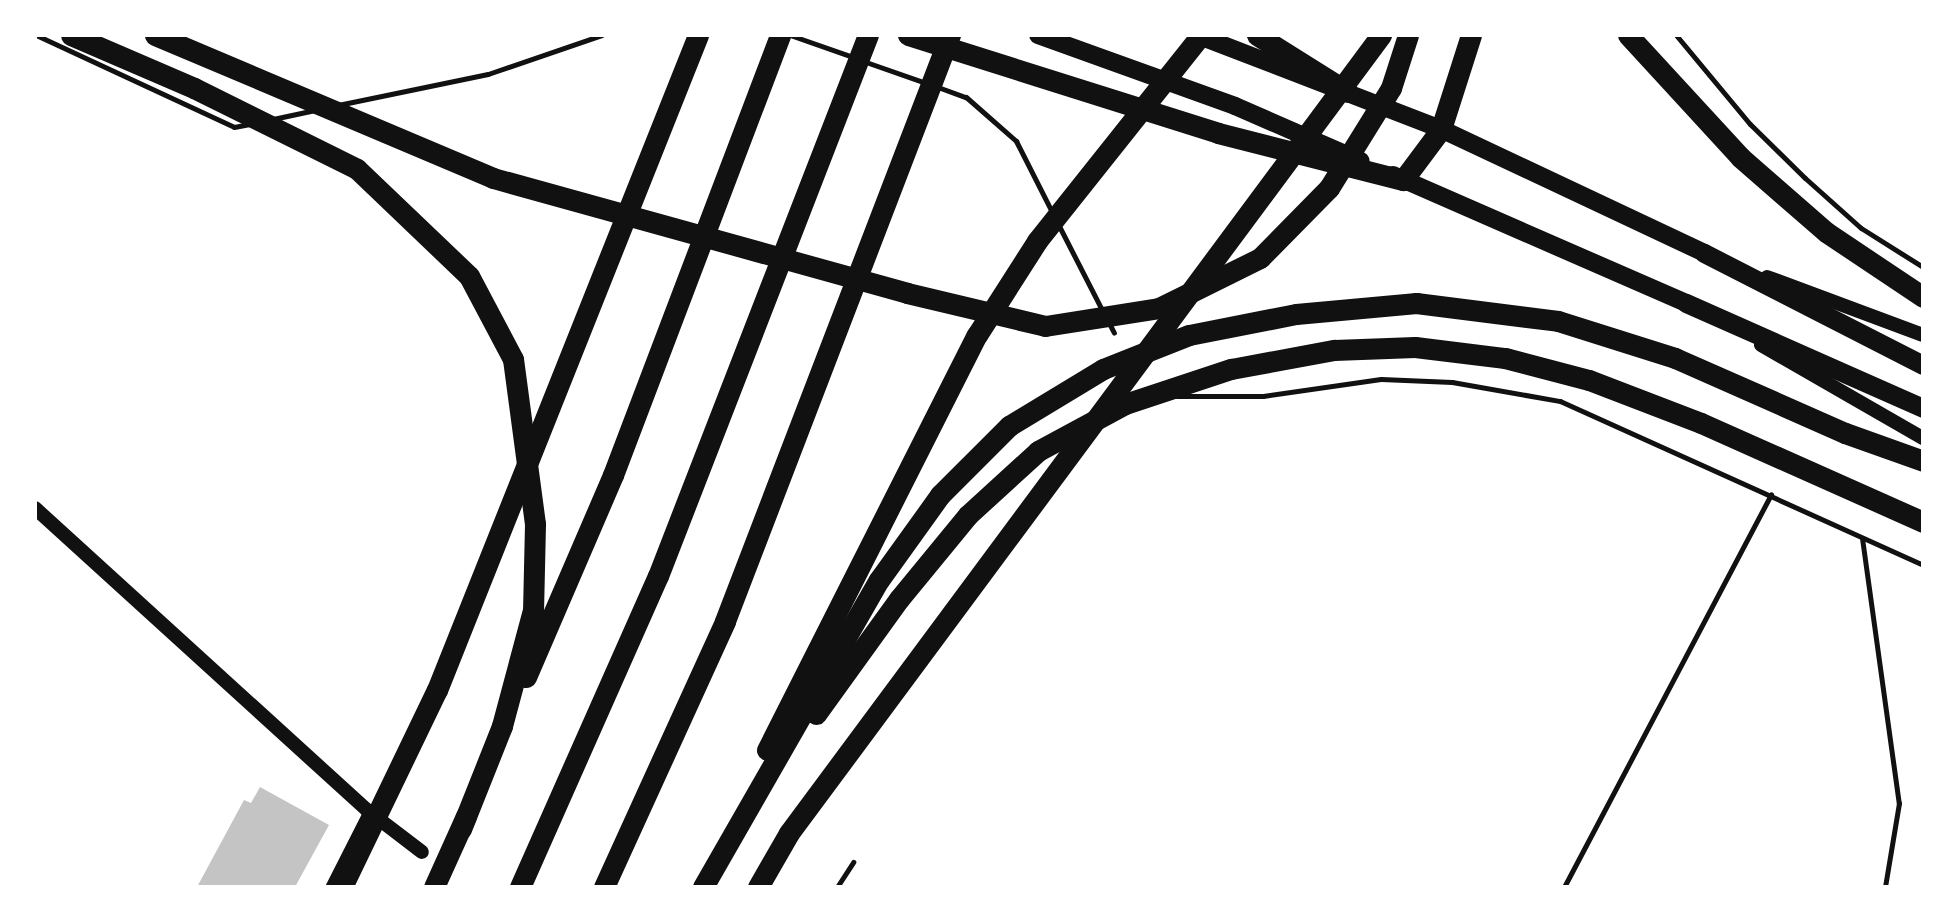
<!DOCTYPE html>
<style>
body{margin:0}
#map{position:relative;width:1958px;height:922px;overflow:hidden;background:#fff;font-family:Commissioner,sans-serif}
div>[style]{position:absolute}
.building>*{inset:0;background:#c4c4c4}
.service>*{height:5px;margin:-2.5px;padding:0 2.5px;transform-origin:2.5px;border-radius:2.5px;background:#111}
.minor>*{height:7px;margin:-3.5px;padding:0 3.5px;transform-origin:3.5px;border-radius:3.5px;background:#111}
.secondary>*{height:14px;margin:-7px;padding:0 7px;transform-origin:7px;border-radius:7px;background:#111}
.primary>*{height:18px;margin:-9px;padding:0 9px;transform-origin:9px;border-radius:9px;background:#111}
.trunk>*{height:19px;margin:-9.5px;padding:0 9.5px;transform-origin:9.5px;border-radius:9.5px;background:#111}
.motorway>*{height:21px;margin:-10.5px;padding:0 10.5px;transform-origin:10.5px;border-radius:10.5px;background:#111}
span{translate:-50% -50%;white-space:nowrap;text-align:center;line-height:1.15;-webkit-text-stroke:5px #fff;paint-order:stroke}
.frame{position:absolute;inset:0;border:37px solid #fff;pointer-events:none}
</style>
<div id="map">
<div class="building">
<div style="clip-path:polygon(260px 787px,329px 825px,295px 887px,197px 887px,244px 800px,251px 803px)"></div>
</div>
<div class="service">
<div style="left:36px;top:35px;width:218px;rotate:24.9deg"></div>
<div style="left:234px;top:127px;width:16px;rotate:-11deg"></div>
<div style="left:790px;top:35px;width:67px;rotate:19.2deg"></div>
<div style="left:1676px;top:35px;width:116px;rotate:50.3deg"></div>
<div style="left:1750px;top:124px;width:77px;rotate:44.5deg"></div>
<div style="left:1805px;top:178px;width:75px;rotate:41.8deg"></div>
<div style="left:1861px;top:228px;width:73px;rotate:32.2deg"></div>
<div style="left:863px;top:61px;width:67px;rotate:19.2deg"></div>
<div style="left:935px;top:86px;width:33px;rotate:20deg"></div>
<div style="left:966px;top:97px;width:67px;rotate:41.3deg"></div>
<div style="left:1016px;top:141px;width:80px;rotate:63.1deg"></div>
<div style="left:338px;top:105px;width:153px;rotate:-11.7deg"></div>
<div style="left:488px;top:74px;width:120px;rotate:-18.9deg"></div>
<div style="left:273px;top:119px;width:43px;rotate:-12.1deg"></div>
<div style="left:1058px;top:224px;width:99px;rotate:62.9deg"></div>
<div style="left:1108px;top:321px;width:13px;rotate:63deg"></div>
<div style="left:1177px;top:396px;width:86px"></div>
<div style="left:1263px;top:396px;width:119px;rotate:-8.2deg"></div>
<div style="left:1381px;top:379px;width:71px;rotate:2.4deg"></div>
<div style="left:1452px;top:382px;width:110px;rotate:10deg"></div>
<div style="left:1560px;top:401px;width:398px;rotate:24.3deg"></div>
<div style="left:1862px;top:538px;width:268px;rotate:82.1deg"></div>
<div style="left:1899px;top:803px;width:85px;rotate:99.5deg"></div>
<div style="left:837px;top:887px;width:30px;rotate:-57deg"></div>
<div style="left:1564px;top:887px;width:444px;rotate:-62.2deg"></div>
</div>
<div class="minor">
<div style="left:328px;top:887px;width:86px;rotate:-63.1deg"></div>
</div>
<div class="secondary">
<div style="left:1767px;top:277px;width:166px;rotate:20.4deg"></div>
<div style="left:1761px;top:345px;width:187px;rotate:29.9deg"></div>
<div style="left:35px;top:508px;width:449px;rotate:42.3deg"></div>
<div style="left:367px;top:810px;width:69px;rotate:37.4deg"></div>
</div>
<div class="primary">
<div style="left:1038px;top:35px;width:209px;rotate:19.8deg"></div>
<div style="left:1235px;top:106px;width:137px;rotate:23.6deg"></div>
<div style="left:1197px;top:35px;width:261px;rotate:21.1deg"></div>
<div style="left:1441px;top:129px;width:291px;rotate:25.2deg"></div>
<div style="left:1393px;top:175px;width:320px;rotate:23.6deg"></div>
</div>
<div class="trunk">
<div style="left:1704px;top:253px;width:246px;rotate:27.1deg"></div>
<div style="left:1686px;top:303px;width:259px;rotate:23.9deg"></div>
</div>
<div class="motorway">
<div style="left:71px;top:35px;width:134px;rotate:23.3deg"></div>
<div style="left:194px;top:88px;width:182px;rotate:26.4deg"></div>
<div style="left:357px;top:169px;width:155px;rotate:43.7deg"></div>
<div style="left:469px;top:276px;width:94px;rotate:62.1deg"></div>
<div style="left:513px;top:359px;width:166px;rotate:82.4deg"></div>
<div style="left:535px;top:524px;width:86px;rotate:91.3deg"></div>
<div style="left:533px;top:610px;width:120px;rotate:105deg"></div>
<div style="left:502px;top:726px;width:111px;rotate:111.7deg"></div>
<div style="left:155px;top:35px;width:367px;rotate:22.9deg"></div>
<div style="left:493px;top:178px;width:430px;rotate:15.5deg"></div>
<div style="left:907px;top:293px;width:142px;rotate:13.4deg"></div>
<div style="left:1045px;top:326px;width:115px;rotate:-9deg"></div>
<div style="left:1159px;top:308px;width:113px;rotate:-26.3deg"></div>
<div style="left:1260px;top:258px;width:98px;rotate:-45.4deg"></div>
<div style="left:1329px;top:188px;width:118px;rotate:-58.2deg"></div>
<div style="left:1391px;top:88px;width:56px;rotate:-72.2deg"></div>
<div style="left:908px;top:35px;width:325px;rotate:17.5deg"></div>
<div style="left:1218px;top:133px;width:191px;rotate:14.3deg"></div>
<div style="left:1403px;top:180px;width:64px;rotate:-53.3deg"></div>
<div style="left:1441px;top:129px;width:99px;rotate:-72.3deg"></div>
<div style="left:1257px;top:35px;width:107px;rotate:32.1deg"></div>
<div style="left:1628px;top:35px;width:166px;rotate:47.4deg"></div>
<div style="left:1740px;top:157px;width:114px;rotate:41.1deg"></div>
<div style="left:1826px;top:232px;width:117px;rotate:33.8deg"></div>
<div style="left:526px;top:677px;width:220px;rotate:-66.7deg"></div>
<div style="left:613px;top:475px;width:471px;rotate:-69.2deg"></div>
<div style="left:816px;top:714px;width:142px;rotate:-54.2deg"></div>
<div style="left:899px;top:599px;width:109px;rotate:-50.6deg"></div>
<div style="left:968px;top:515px;width:95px;rotate:-42.4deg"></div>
<div style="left:1038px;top:451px;width:99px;rotate:-28.4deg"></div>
<div style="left:1125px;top:404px;width:112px;rotate:-18.3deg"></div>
<div style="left:1231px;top:369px;width:105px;rotate:-10.5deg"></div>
<div style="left:1334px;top:350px;width:81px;rotate:-2.1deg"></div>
<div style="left:1415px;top:347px;width:91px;rotate:7deg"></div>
<div style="left:1505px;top:358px;width:87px;rotate:14.7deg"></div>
<div style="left:1589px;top:380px;width:120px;rotate:21deg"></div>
<div style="left:1701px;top:423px;width:243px;rotate:24deg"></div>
<div style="left:767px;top:750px;width:465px;rotate:-63.2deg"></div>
<div style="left:977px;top:335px;width:112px;rotate:-57.4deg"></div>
<div style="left:1037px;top:241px;width:263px;rotate:-51.5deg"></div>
<div style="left:342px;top:887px;width:219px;rotate:-64.3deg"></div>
<div style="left:437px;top:690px;width:705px;rotate:-68.27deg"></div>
<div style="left:434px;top:887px;width:78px;rotate:-65.7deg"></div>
<div style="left:520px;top:887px;width:340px;rotate:-66.1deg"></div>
<div style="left:658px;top:576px;width:580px;rotate:-68.79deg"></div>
<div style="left:604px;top:887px;width:292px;rotate:-65.5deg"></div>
<div style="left:725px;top:621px;width:628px;rotate:-69deg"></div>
<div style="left:703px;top:887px;width:354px;rotate:-60.2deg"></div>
<div style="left:879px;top:580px;width:105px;rotate:-54.3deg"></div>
<div style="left:940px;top:495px;width:98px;rotate:-45deg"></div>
<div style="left:1009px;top:426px;width:110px;rotate:-31.2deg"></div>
<div style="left:1103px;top:369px;width:92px;rotate:-21.6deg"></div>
<div style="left:1189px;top:335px;width:109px;rotate:-11.1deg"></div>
<div style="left:1296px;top:314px;width:121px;rotate:-5.2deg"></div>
<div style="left:1416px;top:303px;width:143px;rotate:7.2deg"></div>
<div style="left:1558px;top:321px;width:123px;rotate:17.5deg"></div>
<div style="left:1675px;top:358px;width:186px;rotate:23.8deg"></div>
<div style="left:1845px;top:433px;width:83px;rotate:19.7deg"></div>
<div style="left:758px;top:887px;width:62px;rotate:-60.1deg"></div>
<div style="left:789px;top:833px;width:994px;rotate:-53.43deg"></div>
</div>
<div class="frame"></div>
</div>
